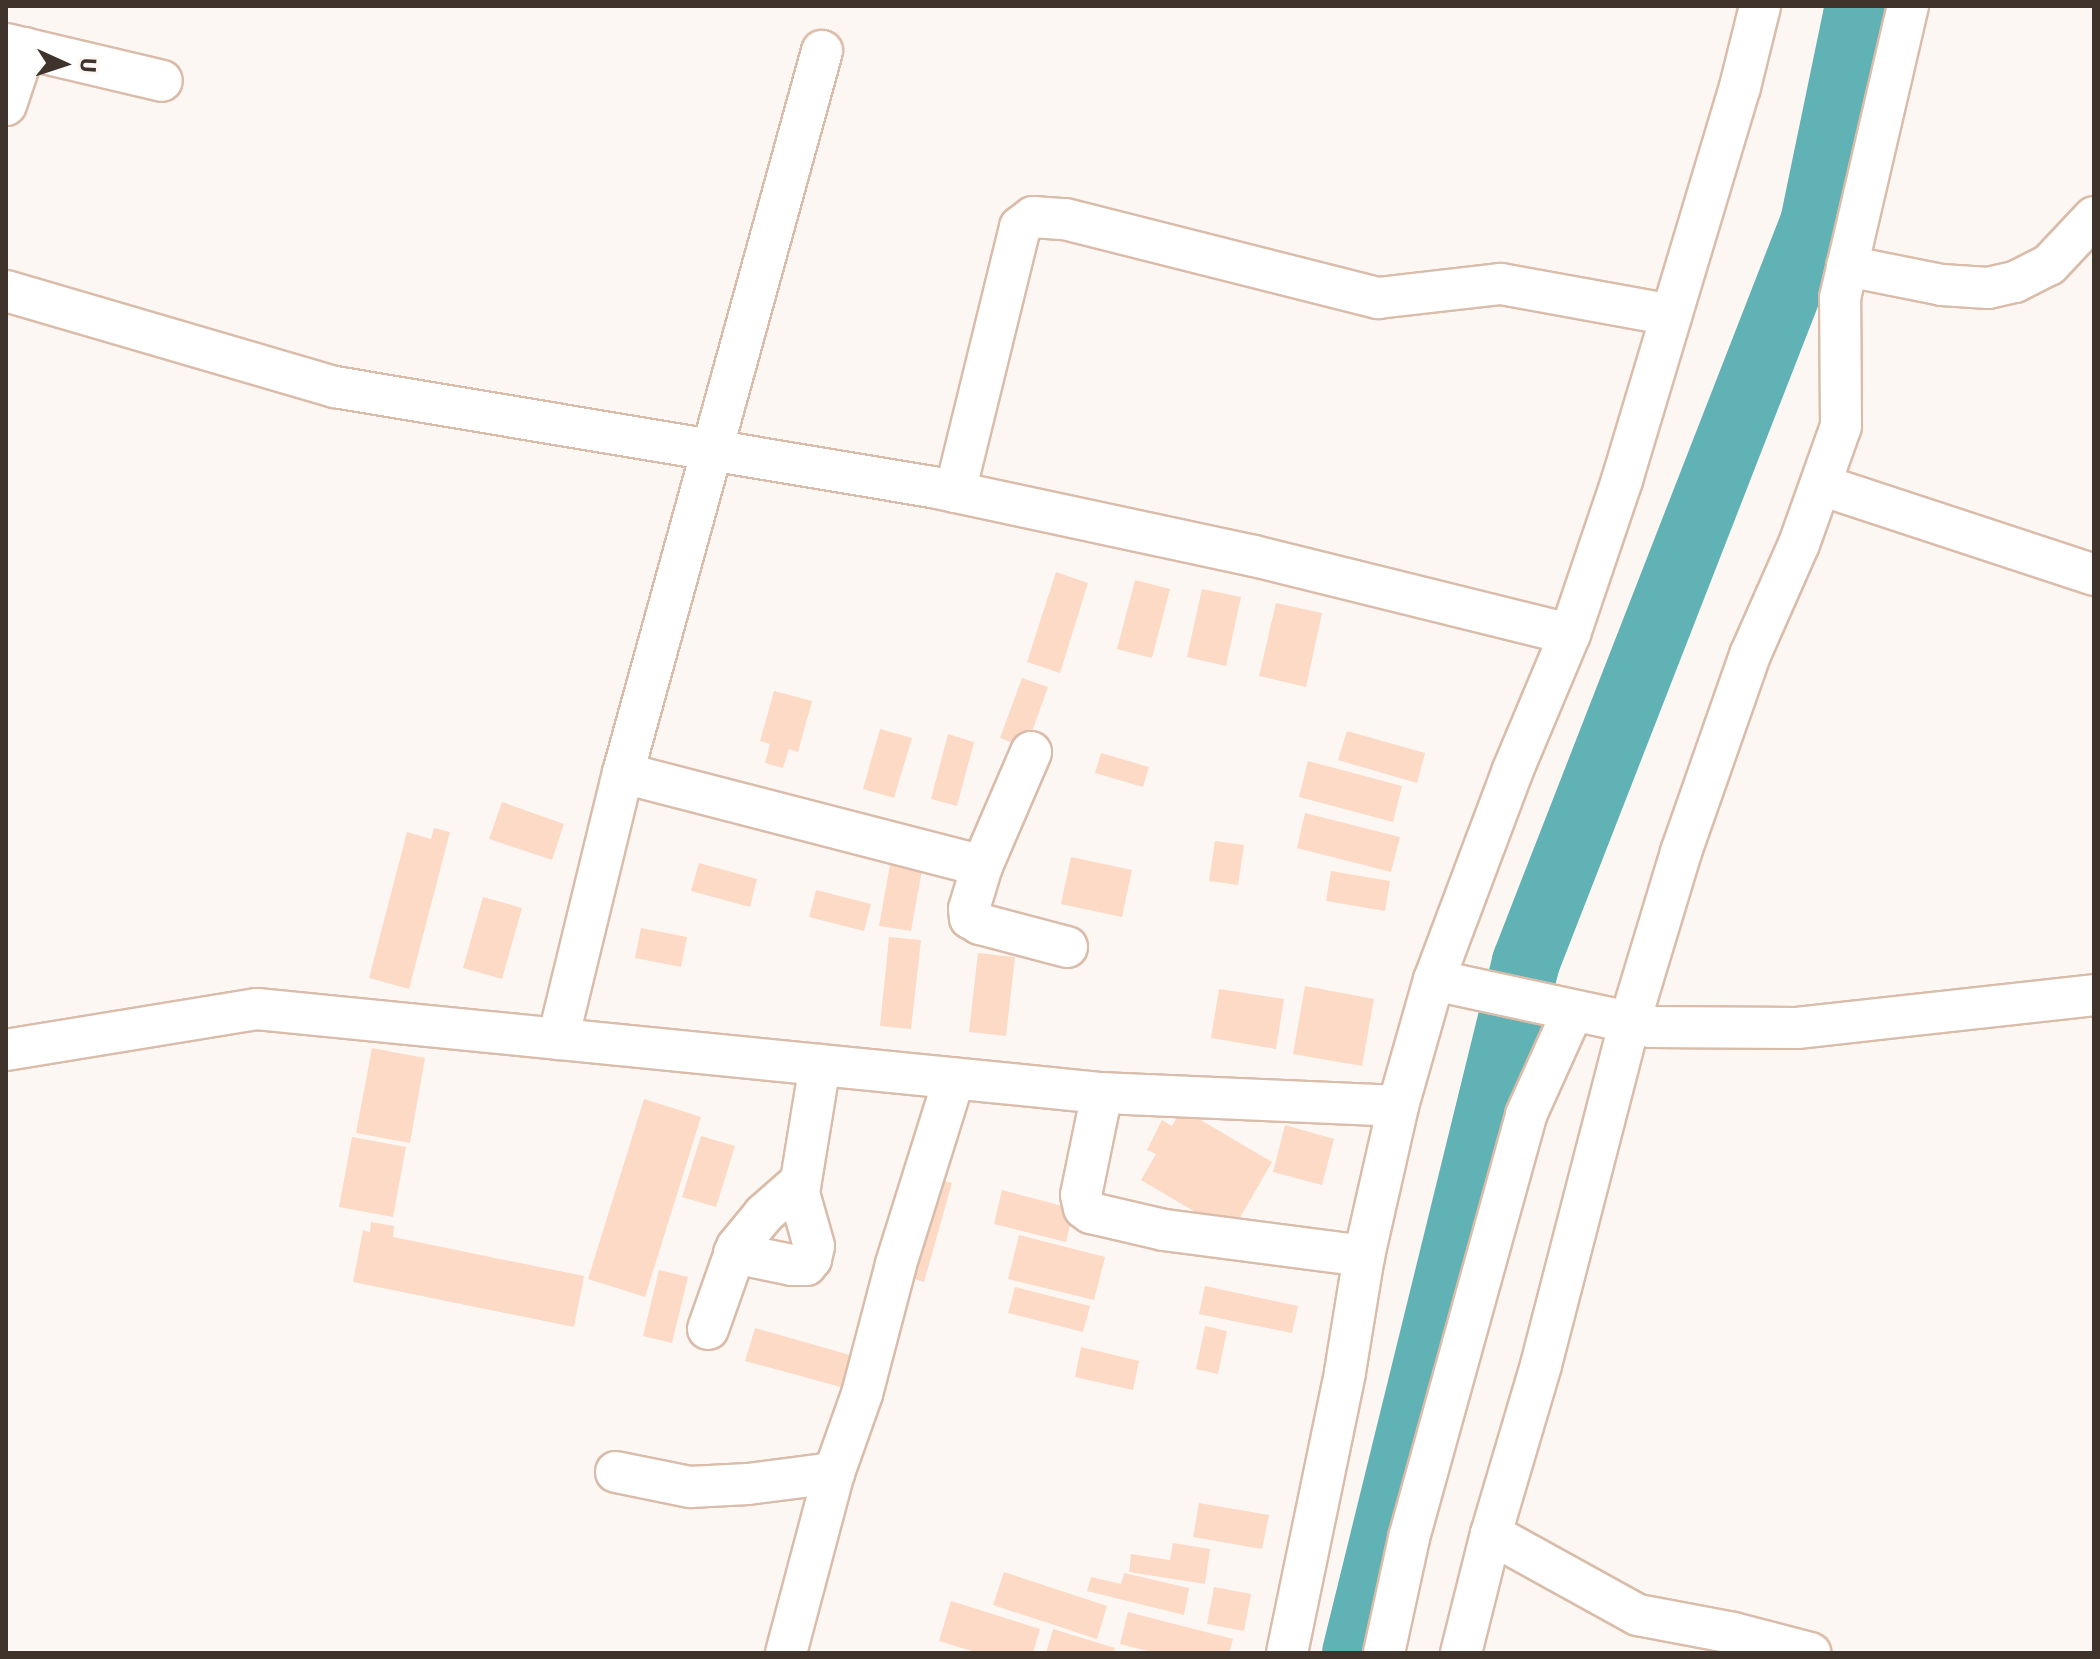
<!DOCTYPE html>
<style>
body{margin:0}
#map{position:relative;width:2100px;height:1659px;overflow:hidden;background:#fdf7f3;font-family:"Fira Sans",sans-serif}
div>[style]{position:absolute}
.river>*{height:68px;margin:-34px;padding:0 34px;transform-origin:34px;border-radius:34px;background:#61b2b4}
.building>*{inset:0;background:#fcdac5}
.roads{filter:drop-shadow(2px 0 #dabcaa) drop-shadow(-2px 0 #dabcaa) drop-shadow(0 2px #dabcaa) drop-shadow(0 -2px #dabcaa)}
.minor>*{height:40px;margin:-20px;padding:0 20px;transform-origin:20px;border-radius:20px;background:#fff}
span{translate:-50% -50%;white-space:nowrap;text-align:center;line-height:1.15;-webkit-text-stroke:8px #fdf7f3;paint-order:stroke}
.frame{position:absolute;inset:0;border:8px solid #3f332c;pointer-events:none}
.north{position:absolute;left:24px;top:24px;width:80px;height:80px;-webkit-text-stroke:6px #fdf7f3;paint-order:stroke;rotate:93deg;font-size:22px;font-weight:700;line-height:32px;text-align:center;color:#3f332c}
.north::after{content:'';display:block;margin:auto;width:28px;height:36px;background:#3f332c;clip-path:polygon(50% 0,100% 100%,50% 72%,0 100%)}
</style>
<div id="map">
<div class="river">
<div style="left:1356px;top:1653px;width:712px;rotate:-76.18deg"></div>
<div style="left:1526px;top:962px;width:793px;rotate:-68.71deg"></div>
<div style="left:1814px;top:223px;width:222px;rotate:-78.3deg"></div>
</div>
<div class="building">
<div style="clip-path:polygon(1056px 572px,1088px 583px,1060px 673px,1027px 662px)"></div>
<div style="clip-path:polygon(1135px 580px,1170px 589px,1152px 658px,1117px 649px)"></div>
<div style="clip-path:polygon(1202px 589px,1241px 597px,1226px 666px,1187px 657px)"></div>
<div style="clip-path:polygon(1276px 603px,1322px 613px,1306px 687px,1259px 676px)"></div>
<div style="clip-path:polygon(1022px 678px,1048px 687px,1026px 748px,1000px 738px)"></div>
<div style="clip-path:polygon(774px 691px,812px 701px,798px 752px,789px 749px,783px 768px,765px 763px,770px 744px,760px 741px)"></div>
<div style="clip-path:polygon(880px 729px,912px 738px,894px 798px,863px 789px)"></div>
<div style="clip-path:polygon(1347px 731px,1425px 753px,1417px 783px,1338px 760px)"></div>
<div style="clip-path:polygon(948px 734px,974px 742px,957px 806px,931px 799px)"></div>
<div style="clip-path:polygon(1101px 753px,1149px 767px,1143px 787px,1095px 773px)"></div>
<div style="clip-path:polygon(1308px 761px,1402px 786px,1393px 822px,1299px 797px)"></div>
<div style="clip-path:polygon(502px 802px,564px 824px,552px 860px,489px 839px)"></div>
<div style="clip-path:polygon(1305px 813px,1400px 837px,1391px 872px,1297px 848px)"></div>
<div style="clip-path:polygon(434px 828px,450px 832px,409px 989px,369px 978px,407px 832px,431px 839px)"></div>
<div style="clip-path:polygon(1215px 841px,1244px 845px,1238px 885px,1209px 881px)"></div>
<div style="clip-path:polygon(892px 854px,924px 859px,911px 931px,879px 926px)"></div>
<div style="clip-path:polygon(1071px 857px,1132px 870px,1122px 917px,1061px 904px)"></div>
<div style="clip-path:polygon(699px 863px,757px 879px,750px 907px,691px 891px)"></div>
<div style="clip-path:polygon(1331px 871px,1390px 881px,1385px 911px,1326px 901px)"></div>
<div style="clip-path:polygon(816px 890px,871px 904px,864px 931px,809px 917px)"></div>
<div style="clip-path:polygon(483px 897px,522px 908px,502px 979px,463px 968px)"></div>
<div style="clip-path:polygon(641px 928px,687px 937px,681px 967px,635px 958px)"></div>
<div style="clip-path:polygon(889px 937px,921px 940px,911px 1029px,880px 1026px)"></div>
<div style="clip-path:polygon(978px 953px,1015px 957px,1006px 1036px,969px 1032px)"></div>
<div style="clip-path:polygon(1305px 986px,1374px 999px,1362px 1066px,1293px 1054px)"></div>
<div style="clip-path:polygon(1219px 989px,1284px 999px,1276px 1049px,1211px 1038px)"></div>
<div style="clip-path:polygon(372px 1048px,425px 1058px,410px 1143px,356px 1133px)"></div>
<div style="clip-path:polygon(644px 1099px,701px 1117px,645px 1297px,588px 1279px)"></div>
<div style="clip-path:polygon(1182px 1109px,1272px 1162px,1231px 1233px,1141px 1180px,1156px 1154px,1147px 1150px,1162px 1120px,1172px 1126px)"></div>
<div style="clip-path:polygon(1285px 1125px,1334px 1139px,1322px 1185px,1273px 1172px)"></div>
<div style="clip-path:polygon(701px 1136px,735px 1146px,716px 1207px,682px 1197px)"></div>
<div style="clip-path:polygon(352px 1137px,406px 1147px,393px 1217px,339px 1207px)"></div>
<div style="clip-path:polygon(924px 1175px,952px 1183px,924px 1282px,896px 1273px)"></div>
<div style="clip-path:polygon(1002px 1190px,1074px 1209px,1066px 1242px,994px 1224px)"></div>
<div style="clip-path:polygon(371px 1222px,394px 1226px,393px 1237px,584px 1276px,574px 1327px,353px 1282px,363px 1230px,370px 1232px)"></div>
<div style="clip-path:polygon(1019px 1235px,1105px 1257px,1094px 1300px,1008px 1279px)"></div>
<div style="clip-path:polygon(659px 1270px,688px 1277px,672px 1343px,643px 1336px)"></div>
<div style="clip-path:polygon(1205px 1286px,1298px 1306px,1292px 1333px,1199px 1314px)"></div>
<div style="clip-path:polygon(1015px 1287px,1090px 1306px,1083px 1332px,1008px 1313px)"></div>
<div style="clip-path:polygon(1205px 1326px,1227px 1331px,1218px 1374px,1196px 1369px)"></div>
<div style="clip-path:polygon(755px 1328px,857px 1357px,848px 1389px,745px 1361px)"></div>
<div style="clip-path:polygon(1081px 1347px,1139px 1361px,1133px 1390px,1075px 1377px)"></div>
<div style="clip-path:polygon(1199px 1503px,1269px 1515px,1262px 1549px,1193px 1537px)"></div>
<div style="clip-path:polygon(1173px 1543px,1210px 1549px,1205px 1584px,1129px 1572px,1131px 1554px,1170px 1560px)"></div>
<div style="clip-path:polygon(1004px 1572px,1107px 1606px,1097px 1639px,993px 1605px)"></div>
<div style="clip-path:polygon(1124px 1573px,1189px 1588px,1184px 1615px,1087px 1591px,1091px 1577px,1121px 1584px)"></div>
<div style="clip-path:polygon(1214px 1587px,1251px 1594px,1244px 1631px,1207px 1624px)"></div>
<div style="clip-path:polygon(951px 1601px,1040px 1629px,1033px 1653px,978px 1653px,939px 1641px)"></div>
<div style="clip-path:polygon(1128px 1612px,1233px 1639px,1229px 1653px,1155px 1653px,1120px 1644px)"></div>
<div style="clip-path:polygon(1053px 1629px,1115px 1648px,1113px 1653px,1046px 1653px)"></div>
</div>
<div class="roads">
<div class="minor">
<div style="left:6px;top:44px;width:160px;rotate:13.3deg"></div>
<div style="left:6px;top:105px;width:60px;rotate:-71.6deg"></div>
<div style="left:1847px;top:266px;width:97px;rotate:11.3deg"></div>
<div style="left:1942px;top:285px;width:46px;rotate:3.7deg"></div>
<div style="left:1988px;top:288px;width:28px;rotate:-13deg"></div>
<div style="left:2015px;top:282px;width:38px;rotate:-27deg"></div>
<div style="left:2049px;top:265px;width:66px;rotate:-46.8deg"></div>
<div style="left:6px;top:291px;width:343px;rotate:16.3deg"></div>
<div style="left:335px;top:387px;width:605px;rotate:9.51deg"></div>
<div style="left:932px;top:487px;width:329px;rotate:12.1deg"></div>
<div style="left:1254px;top:556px;width:325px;rotate:13.9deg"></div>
<div style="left:1821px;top:485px;width:287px;rotate:18.2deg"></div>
<div style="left:955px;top:492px;width:273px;rotate:-76.2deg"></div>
<div style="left:1020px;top:227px;width:16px;rotate:-38deg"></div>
<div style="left:1033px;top:217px;width:32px;rotate:4deg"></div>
<div style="left:1065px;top:219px;width:323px;rotate:14.2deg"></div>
<div style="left:1378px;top:298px;width:124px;rotate:-6.5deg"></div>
<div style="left:1501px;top:284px;width:173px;rotate:10.3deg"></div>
<div style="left:623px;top:773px;width:371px;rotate:14.5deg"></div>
<div style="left:982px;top:866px;width:124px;rotate:-66.7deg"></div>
<div style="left:982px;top:866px;width:45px;rotate:106.8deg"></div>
<div style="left:969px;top:909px;width:9px;rotate:84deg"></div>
<div style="left:970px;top:918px;width:12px;rotate:31deg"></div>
<div style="left:980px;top:924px;width:90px;rotate:14.8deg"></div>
<div style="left:1434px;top:980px;width:222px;rotate:12.2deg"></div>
<div style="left:1651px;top:1027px;width:146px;rotate:0.4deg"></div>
<div style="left:1797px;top:1028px;width:299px;rotate:-6.3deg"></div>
<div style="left:558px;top:1039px;width:274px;rotate:-76.3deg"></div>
<div style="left:623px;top:773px;width:749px;rotate:-74.59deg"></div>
<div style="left:6px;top:1050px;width:254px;rotate:-9.3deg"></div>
<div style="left:257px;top:1009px;width:849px;rotate:5.68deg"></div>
<div style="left:1102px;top:1093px;width:296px;rotate:2.5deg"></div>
<div style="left:1102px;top:1093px;width:104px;rotate:101.6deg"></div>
<div style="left:1081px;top:1195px;width:13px;rotate:77deg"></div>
<div style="left:1084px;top:1208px;width:9px;rotate:36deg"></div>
<div style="left:1091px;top:1213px;width:75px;rotate:13.1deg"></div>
<div style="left:1164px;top:1230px;width:202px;rotate:7.4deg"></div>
<div style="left:734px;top:1253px;width:59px;rotate:11.7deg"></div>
<div style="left:792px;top:1265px;width:14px"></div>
<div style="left:806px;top:1265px;width:8px;rotate:-50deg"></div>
<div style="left:811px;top:1259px;width:13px;rotate:-77deg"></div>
<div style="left:814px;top:1246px;width:55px;rotate:-105.8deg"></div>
<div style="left:799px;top:1193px;width:130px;rotate:-80.7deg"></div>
<div style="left:708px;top:1329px;width:87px;rotate:-70.5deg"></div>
<div style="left:737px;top:1247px;width:43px;rotate:-50.7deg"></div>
<div style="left:764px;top:1214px;width:47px;rotate:-41.5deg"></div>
<div style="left:616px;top:1472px;width:76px;rotate:11.5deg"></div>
<div style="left:690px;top:1487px;width:58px;rotate:-3deg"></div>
<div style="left:748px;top:1484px;width:87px;rotate:-7.3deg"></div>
<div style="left:834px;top:1473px;width:84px;rotate:-70.5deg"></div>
<div style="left:862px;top:1394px;width:134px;rotate:-75.3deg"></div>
<div style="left:896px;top:1264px;width:194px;rotate:-72.6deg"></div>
<div style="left:1491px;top:1534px;width:168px;rotate:28.9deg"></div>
<div style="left:1638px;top:1615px;width:97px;rotate:10.7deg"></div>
<div style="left:1733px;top:1633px;width:80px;rotate:14.6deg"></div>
<div style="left:786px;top:1653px;width:186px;rotate:-75.1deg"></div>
<div style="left:1287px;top:1653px;width:287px;rotate:-78.3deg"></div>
<div style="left:1345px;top:1372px;width:118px;rotate:-80.7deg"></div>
<div style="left:1364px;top:1256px;width:154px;rotate:-77.2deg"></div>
<div style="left:1398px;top:1106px;width:131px;rotate:-74.1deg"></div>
<div style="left:1434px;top:980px;width:222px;rotate:-69.4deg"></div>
<div style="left:1512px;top:772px;width:150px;rotate:-67.2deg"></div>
<div style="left:1570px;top:634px;width:163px;rotate:-71.3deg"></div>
<div style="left:1622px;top:480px;width:410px;rotate:-73.3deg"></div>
<div style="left:1740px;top:87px;width:83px;rotate:-76.1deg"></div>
<div style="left:1384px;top:1653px;width:118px;rotate:-77.7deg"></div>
<div style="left:1409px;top:1538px;width:439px;rotate:-74.5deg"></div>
<div style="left:1526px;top:1115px;width:114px;rotate:-65.7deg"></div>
<div style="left:1461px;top:1653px;width:123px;rotate:-75.9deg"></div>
<div style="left:1491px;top:1534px;width:176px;rotate:-73.5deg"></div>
<div style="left:1541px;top:1365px;width:355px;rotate:-75.5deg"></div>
<div style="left:1630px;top:1021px;width:177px;rotate:-73.2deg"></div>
<div style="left:1681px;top:852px;width:209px;rotate:-70.7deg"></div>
<div style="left:1750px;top:655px;width:121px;rotate:-66.2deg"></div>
<div style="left:1799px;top:544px;width:125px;rotate:-70.4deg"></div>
<div style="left:1841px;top:426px;width:128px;rotate:-90.4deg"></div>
<div style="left:1840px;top:298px;width:300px;rotate:-76.9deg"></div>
</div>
</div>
<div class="frame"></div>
<div class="north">U</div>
</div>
